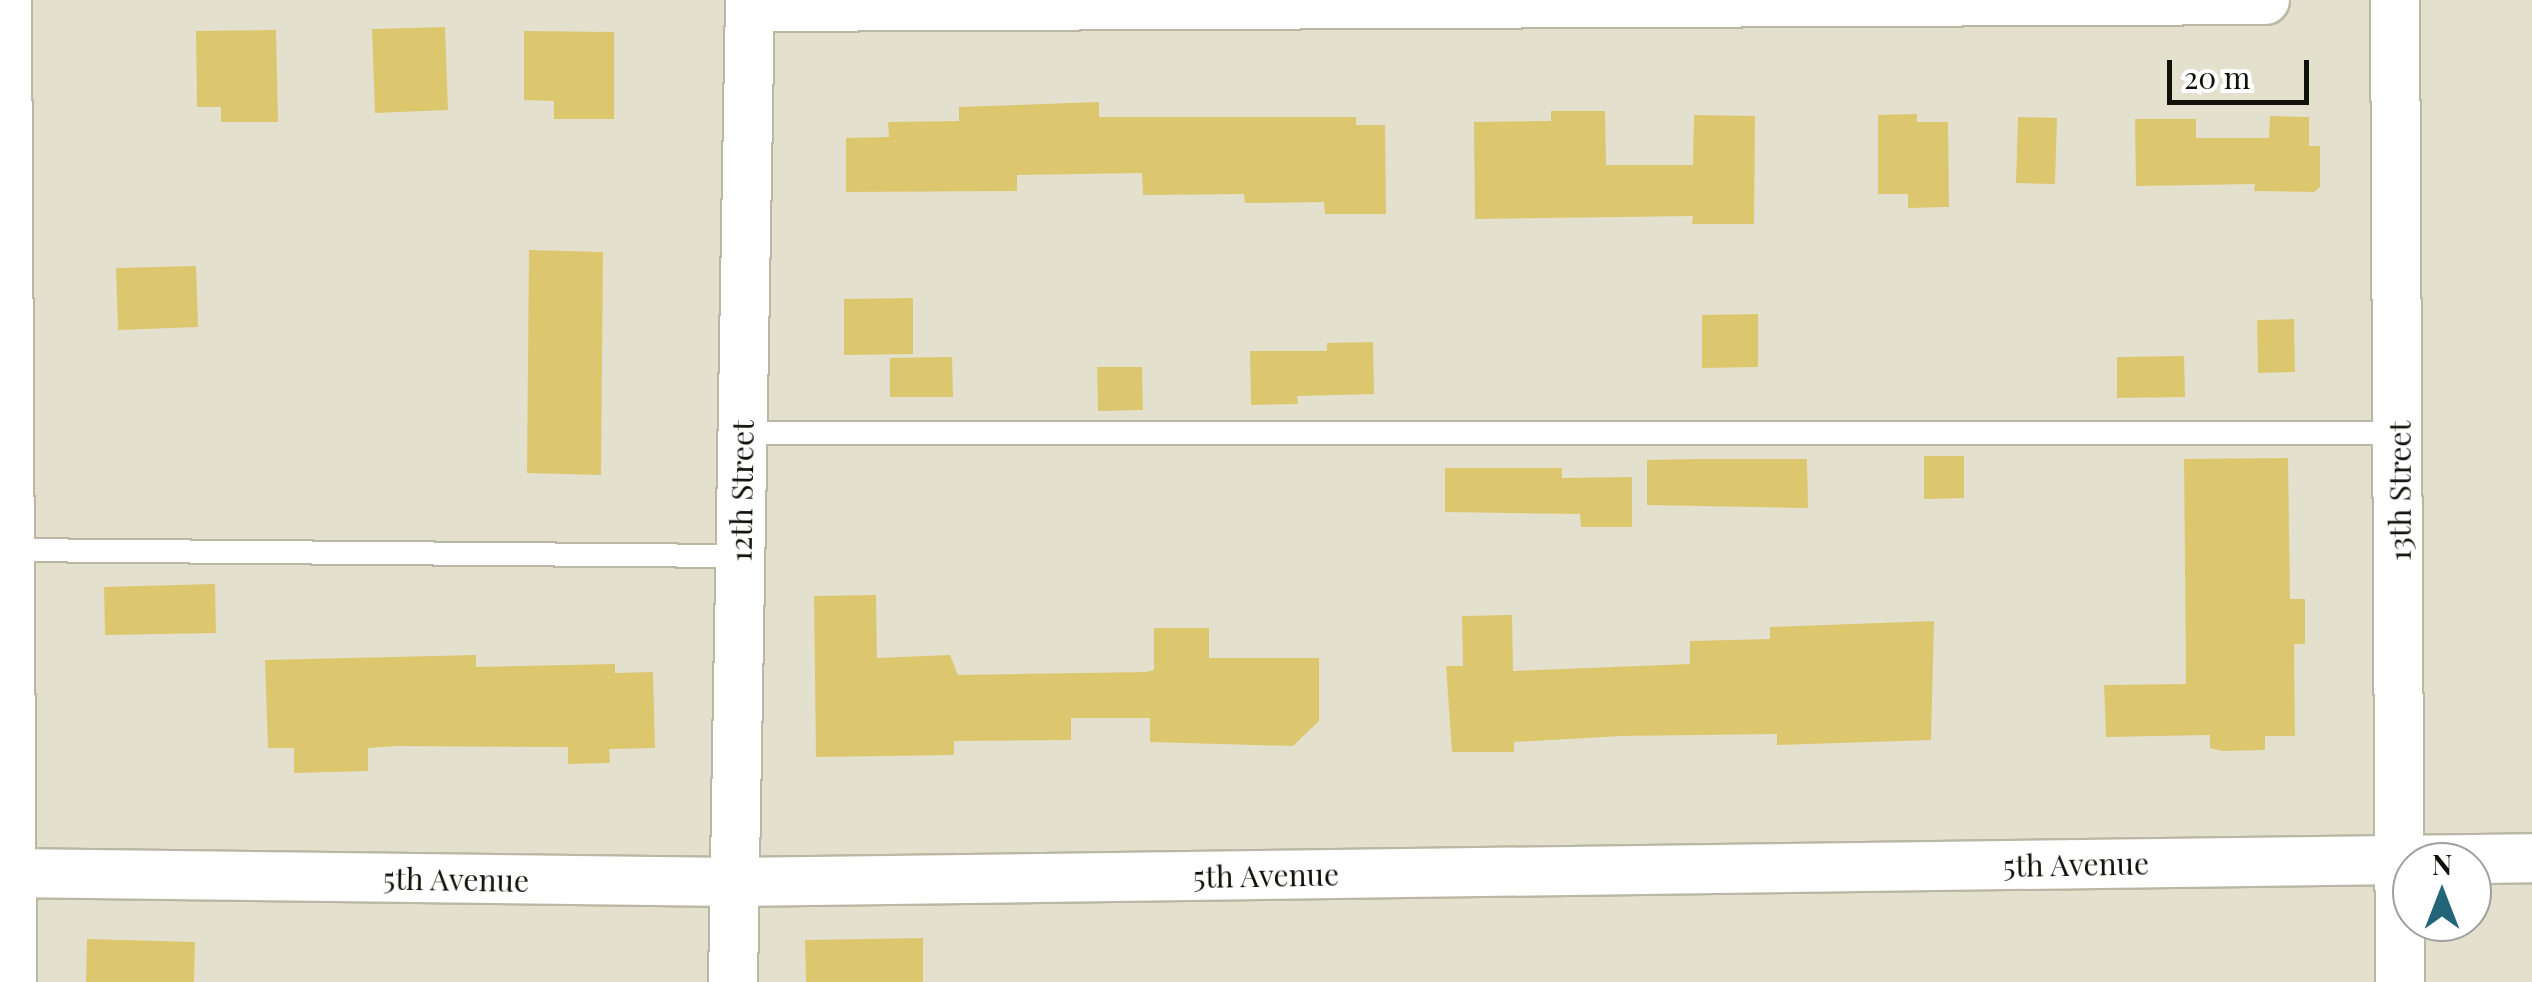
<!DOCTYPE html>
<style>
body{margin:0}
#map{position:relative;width:2532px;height:982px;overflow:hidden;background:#e4e0ce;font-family:"Playfair Display",serif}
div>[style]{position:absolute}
.building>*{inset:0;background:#ddc76e}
.roads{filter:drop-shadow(2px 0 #bbb7a5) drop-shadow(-2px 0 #bbb7a5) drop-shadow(0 2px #bbb7a5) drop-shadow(0 -2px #bbb7a5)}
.service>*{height:22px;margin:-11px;padding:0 11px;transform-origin:11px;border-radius:11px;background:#fff}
.minor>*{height:48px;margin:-24px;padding:0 24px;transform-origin:24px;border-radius:24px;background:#fff}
.secondary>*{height:55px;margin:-27.5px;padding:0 27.5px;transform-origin:27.5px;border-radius:27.5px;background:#fff}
span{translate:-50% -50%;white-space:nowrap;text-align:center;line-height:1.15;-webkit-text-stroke:8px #fff;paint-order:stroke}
.street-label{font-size:30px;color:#11100a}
.north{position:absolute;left:2392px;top:842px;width:100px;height:100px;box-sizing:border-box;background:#fff;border:2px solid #a09f9d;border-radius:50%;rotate:0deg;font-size:28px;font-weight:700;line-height:40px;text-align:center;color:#11100a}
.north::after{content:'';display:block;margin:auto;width:35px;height:45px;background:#236478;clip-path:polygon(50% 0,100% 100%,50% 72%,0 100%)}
.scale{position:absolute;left:2167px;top:60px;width:142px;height:45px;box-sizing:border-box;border:5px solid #11100a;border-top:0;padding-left:12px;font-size:30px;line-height:35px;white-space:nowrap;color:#11100a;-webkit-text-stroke:8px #fff;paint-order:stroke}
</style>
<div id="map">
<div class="building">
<div style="clip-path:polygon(445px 27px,448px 110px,375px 113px,372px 29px)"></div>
<div style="clip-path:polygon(276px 30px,278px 122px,221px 122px,221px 107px,197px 107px,196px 31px)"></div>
<div style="clip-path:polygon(524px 31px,614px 32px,614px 119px,554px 119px,554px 101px,524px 100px)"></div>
<div style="clip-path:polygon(1099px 102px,1099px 117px,1356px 117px,1356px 125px,1385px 125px,1386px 214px,1325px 214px,1324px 202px,1245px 203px,1244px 194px,1143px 195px,1142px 173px,1017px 175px,1017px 191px,846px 192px,846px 138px,889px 137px,888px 122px,959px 121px,959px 107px)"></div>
<div style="clip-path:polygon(1551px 111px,1605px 111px,1606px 165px,1693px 165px,1694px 115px,1755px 116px,1754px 224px,1692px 224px,1693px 216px,1475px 219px,1474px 122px,1551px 121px)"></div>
<div style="clip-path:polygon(1917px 114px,1917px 122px,1948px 122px,1949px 207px,1908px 208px,1908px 194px,1878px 194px,1878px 115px)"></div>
<div style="clip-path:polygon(2270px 116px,2309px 117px,2309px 146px,2320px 146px,2320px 187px,2314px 192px,2254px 191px,2255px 184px,2136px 186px,2135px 119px,2196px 119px,2196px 138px,2269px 138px)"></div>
<div style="clip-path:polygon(2018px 117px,2057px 118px,2055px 184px,2016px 183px)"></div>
<div style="clip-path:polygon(529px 250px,603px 252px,601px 475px,527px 473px)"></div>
<div style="clip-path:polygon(196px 266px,198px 327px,118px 330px,116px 268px)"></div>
<div style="clip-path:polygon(913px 298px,913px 354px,844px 355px,844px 299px)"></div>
<div style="clip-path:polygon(1758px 314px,1758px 367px,1702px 368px,1702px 315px)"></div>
<div style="clip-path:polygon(2294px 319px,2295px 372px,2258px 373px,2257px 320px)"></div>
<div style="clip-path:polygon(1373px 342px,1374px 394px,1297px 396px,1298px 404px,1251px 405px,1250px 351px,1327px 351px,1327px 343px)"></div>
<div style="clip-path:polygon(2184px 356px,2185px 397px,2117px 398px,2117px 357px)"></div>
<div style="clip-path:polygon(952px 357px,953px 397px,890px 397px,890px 358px)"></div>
<div style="clip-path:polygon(1097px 367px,1142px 367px,1143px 410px,1098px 411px)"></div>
<div style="clip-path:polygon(1924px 456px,1964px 456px,1964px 498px,1924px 499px)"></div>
<div style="clip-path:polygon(2288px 458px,2290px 599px,2305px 599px,2305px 644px,2294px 644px,2295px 736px,2265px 736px,2265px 750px,2222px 751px,2210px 748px,2210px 735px,2106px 737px,2104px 685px,2186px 684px,2184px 459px)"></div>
<div style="clip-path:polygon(1697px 459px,1807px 459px,1808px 508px,1647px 505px,1647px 460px)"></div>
<div style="clip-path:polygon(1445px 468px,1562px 468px,1562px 478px,1632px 477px,1632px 527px,1581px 527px,1580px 514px,1445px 512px)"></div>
<div style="clip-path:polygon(215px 584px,216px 633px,105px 635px,104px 587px)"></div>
<div style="clip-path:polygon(876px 595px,877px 658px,950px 655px,958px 675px,1146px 672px,1154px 670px,1154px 628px,1209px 628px,1209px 658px,1319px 658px,1319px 721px,1293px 746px,1150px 742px,1150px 718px,1071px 718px,1071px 740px,954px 741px,954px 755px,816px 757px,814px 596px)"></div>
<div style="clip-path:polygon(1512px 615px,1513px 671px,1690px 664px,1690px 641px,1770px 639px,1770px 627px,1934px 621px,1931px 740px,1777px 745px,1777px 734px,1621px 736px,1514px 742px,1514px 752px,1452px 752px,1446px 666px,1463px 666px,1462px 616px)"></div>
<div style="clip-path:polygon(476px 655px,476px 667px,615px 664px,615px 673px,653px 672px,655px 748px,609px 749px,610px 763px,568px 764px,568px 747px,395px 746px,368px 748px,368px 771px,294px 773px,294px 748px,268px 748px,265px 660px)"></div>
<div style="clip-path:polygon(923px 938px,923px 982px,806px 982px,805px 940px)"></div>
<div style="clip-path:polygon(87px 939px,195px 942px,194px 982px,86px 982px)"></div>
</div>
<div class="roads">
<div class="service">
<div style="left:742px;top:433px;width:1657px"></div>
<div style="left:6px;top:550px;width:734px;rotate:0.47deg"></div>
</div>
<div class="minor">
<div style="left:2395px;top:0;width:982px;rotate:89.71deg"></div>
<div style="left:751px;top:7px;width:1514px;rotate:-0.26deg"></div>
<div style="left:9px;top:873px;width:724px;rotate:0.71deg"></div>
<div style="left:733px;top:882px;width:1799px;rotate:-0.76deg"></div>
<div style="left:733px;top:982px;width:982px;rotate:-89.01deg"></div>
</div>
<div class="secondary">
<div style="left:3px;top:0;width:982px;rotate:89.71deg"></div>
</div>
</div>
<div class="street-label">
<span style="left:741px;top:491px;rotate:-89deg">12th Street</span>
<span style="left:2399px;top:491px;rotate:-90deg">13th Street</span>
<span style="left:2076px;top:864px;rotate:-1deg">5th Avenue</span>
<span style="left:1266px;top:875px;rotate:-1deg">5th Avenue</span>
<span style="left:456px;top:879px;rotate:1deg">5th Avenue</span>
</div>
<div class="north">N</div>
<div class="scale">20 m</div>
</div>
